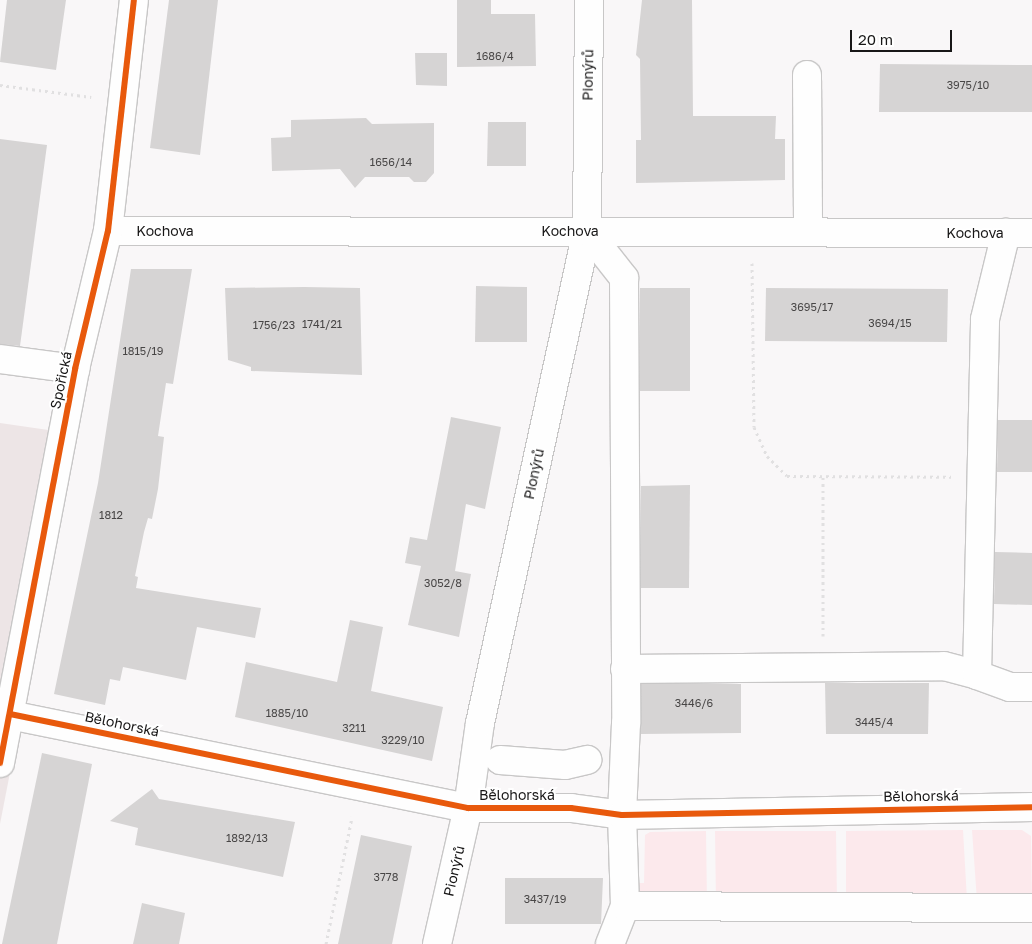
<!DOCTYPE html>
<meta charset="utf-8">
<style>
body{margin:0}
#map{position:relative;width:1032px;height:944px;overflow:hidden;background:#f9f7f8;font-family:"Golos Text",sans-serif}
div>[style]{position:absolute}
.built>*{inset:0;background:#ede5e6}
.green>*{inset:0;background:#fce9ec}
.building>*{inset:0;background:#d6d4d4}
.path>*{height:3px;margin-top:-1.5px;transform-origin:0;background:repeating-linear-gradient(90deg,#e1e0e1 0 2.5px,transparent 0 6.5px)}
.roads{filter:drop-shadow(1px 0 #c8c7c7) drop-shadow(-1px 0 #c8c7c7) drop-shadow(0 1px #c8c7c7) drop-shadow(0 -1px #c8c7c7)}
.minor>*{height:28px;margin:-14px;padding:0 14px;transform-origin:14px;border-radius:14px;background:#fefefe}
.cycleway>*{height:6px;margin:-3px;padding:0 3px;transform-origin:3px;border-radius:3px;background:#e8590c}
span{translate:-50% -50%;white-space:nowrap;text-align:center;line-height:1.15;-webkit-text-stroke:4px #fff;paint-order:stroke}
.number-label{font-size:11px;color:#484646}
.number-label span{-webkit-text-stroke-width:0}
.street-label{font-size:14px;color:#181717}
.scale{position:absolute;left:850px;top:30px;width:102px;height:22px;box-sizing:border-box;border:2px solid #181717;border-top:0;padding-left:6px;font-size:15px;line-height:18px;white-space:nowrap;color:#181717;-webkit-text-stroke:4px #fff;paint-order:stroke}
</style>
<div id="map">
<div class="built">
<div style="clip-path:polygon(0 423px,76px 434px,0 824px)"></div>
</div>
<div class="green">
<div style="clip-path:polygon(963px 830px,967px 900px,846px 902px,846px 831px)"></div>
<div style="clip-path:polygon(972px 830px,1022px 830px,1031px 836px,1032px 900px,977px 901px)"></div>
<div style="clip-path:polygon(706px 831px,707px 903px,646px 902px,630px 883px,644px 883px,645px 835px,650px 832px)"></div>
<div style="clip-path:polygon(715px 831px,836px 831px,837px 902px,716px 903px)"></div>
</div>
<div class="building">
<div style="clip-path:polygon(7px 0,66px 0,56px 70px,0 62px)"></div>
<div style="clip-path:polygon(169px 0,218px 0,200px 155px,150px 148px)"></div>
<div style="clip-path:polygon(457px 0,491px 0,491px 14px,535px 14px,536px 66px,457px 67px)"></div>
<div style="clip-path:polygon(642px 0,692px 0,693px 116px,776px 116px,775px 139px,785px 139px,785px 180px,636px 183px,636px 140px,641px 140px,640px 59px,636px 55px)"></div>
<div style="clip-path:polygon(415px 53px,447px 53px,447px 86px,416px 85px)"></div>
<div style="clip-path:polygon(880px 64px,1032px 65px,1032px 112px,879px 112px)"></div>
<div style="clip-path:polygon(366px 118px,372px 124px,434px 123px,434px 173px,426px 182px,414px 182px,409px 177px,365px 177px,355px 188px,340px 169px,272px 171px,271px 138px,291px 137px,291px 120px)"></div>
<div style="clip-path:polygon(488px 122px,526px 122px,526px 166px,487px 166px)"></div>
<div style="clip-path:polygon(0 139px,47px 145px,20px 346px,0 344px)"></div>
<div style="clip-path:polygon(131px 269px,192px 269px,173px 384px,166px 383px,158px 436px,164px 437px,158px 489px,152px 519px,148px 518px,144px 532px,135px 576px,138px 577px,136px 588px,261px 608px,255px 638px,197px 627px,186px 680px,123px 667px,120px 681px,110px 679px,105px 705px,54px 694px,98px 483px)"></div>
<div style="clip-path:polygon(476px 286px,527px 287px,527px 342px,475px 342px)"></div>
<div style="clip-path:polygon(304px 287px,360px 288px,362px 375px,251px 371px,251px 367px,228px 360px,225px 288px)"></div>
<div style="clip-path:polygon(640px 288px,690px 288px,690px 391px,640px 391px)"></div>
<div style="clip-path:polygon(766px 288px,948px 289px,947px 342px,765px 341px)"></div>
<div style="clip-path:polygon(451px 417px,501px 427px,485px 509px,466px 504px,455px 571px,471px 574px,459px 637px,408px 625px,421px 566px,405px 563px,410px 537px,427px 540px)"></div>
<div style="clip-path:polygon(998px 420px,1032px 420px,1032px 472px,997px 472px)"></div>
<div style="clip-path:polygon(690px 485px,689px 588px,641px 588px,641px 486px)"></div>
<div style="clip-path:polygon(995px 552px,1032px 553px,1032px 605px,994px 604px)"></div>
<div style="clip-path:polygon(350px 620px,383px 627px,371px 691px,443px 707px,432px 761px,235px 717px,246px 662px,337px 682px)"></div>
<div style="clip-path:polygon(825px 683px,929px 683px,928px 734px,826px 734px)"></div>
<div style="clip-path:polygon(641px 684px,741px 684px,741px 733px,641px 734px)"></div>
<div style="clip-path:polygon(42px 753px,92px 764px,57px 944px,2px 944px)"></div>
<div style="clip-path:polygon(152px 789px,159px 799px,295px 822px,283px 877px,135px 845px,138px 828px,110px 821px)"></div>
<div style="clip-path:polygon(361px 835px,412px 846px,392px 944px,338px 944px)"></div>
<div style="clip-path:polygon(505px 878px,603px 878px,601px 924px,505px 924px)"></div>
<div style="clip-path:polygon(142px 903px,185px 913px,179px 944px,133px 944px)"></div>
</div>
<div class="path">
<div style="left:0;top:85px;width:92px;rotate:7.5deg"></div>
<div style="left:752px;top:263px;width:164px;rotate:89.3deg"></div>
<div style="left:754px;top:427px;width:32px;rotate:66deg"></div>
<div style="left:767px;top:456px;width:28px;rotate:45deg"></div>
<div style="left:787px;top:476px;width:164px;rotate:0.3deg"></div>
<div style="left:823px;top:636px;width:159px;rotate:-90deg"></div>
<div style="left:326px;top:944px;width:130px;rotate:-78.4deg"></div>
</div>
<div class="roads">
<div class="minor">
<div style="left:807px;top:75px;width:157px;rotate:89.6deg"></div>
<div style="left:108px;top:231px;width:924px;rotate:0.12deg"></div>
<div style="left:587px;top:231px;width:60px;rotate:51.8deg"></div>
<div style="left:624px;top:278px;width:445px;rotate:89.7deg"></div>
<div style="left:626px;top:723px;width:92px;rotate:92.5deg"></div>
<div style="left:622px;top:815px;width:91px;rotate:88.1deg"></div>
<div style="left:625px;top:906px;width:41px;rotate:111.5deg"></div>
<div style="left:0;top:359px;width:76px;rotate:7.6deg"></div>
<div style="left:625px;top:669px;width:319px;rotate:-0.5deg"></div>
<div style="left:944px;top:666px;width:34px;rotate:15deg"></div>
<div style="left:977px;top:675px;width:356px;rotate:-88.7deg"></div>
<div style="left:985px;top:319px;width:89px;rotate:-76.3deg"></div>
<div style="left:977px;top:675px;width:35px;rotate:20deg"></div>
<div style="left:1010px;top:687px;width:22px"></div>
<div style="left:0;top:713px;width:478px;rotate:11.5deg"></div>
<div style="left:468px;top:808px;width:103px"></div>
<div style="left:571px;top:808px;width:51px;rotate:7.8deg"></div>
<div style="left:622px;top:815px;width:410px;rotate:-1.1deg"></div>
<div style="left:500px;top:760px;width:65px;rotate:4.4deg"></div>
<div style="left:565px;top:765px;width:23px;rotate:-13deg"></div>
<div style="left:0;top:763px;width:401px;rotate:-79.2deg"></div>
<div style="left:75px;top:369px;width:142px;rotate:-76.6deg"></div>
<div style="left:108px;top:231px;width:232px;rotate:-83.6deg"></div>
<div style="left:625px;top:906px;width:407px;rotate:0.3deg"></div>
<div style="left:437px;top:944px;width:139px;rotate:-77.2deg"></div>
<div style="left:468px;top:808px;width:86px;rotate:-82deg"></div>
<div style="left:480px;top:723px;width:504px;rotate:-77.73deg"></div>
<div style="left:587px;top:231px;width:231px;rotate:-89.5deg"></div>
</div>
</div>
<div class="cycleway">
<div style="left:10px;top:714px;width:468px;rotate:11.6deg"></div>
<div style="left:468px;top:808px;width:103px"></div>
<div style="left:571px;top:808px;width:51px;rotate:7.8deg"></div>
<div style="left:622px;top:815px;width:410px;rotate:-1.1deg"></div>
<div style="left:0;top:763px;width:401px;rotate:-79.2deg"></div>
<div style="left:75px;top:369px;width:142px;rotate:-76.6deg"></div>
<div style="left:108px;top:231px;width:232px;rotate:-83.6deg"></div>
</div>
<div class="number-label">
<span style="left:495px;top:56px">1686/4</span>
<span style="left:968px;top:85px">3975/10</span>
<span style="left:391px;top:162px">1656/14</span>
<span style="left:812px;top:307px">3695/17</span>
<span style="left:890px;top:323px">3694/15</span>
<span style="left:322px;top:324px">1741/21</span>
<span style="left:274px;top:325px">1756/23</span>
<span style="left:143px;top:351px">1815/19</span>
<span style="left:111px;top:515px">1812</span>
<span style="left:443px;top:583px">3052/8</span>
<span style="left:694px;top:703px">3446/6</span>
<span style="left:287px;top:713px">1885/10</span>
<span style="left:874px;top:722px">3445/4</span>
<span style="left:354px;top:728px">3211</span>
<span style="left:403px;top:740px">3229/10</span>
<span style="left:247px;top:838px">1892/13</span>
<span style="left:386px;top:877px">3778</span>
<span style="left:545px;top:899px">3437/19</span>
</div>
<div class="street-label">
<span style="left:588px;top:75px;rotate:-89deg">Pionýrů</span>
<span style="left:165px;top:231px">Kochova</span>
<span style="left:570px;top:231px">Kochova</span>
<span style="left:975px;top:233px">Kochova</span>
<span style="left:61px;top:380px;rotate:-78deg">Spořická</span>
<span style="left:534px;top:474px;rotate:-78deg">Pionýrů</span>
<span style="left:122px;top:724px;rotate:12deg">Bělohorská</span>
<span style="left:517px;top:795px">Bělohorská</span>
<span style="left:921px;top:796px;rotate:-1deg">Bělohorská</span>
<span style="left:454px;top:871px;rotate:-77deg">Pionýrů</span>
</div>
<div class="scale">20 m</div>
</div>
